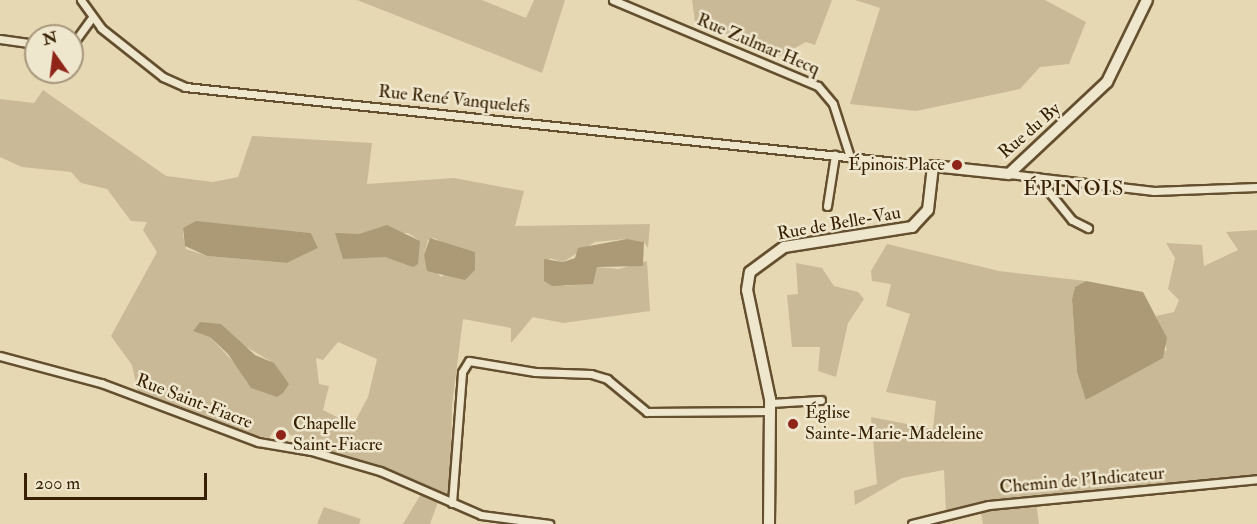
<!DOCTYPE html>
<meta charset="utf-8">
<style>
body{margin:0}
#map{position:relative;width:1257px;height:524px;overflow:hidden;background:#e7d8b4;font-family:"IM FELL Double Pica",serif}
div>[style]{position:absolute}
.green>*{inset:0;background:#c9b996}
.water>*{inset:0;background:#ac9a77}
.roads{filter:drop-shadow(2px 0 #644f2e) drop-shadow(-2px 0 #644f2e) drop-shadow(0 2px #644f2e) drop-shadow(0 -2px #644f2e)}
.street>*{height:7px;margin:-3.5px;padding:0 3.5px;transform-origin:3.5px;border-radius:3.5px;background:#efe6ce}
.secondary>*{height:10px;margin:-5px;padding:0 5px;transform-origin:5px;border-radius:5px;background:#efe6ce}
.dots>*{width:16px;height:16px;translate:-50% -50%;box-sizing:border-box;border:3px solid #efe6ce;border-radius:50%}
span{translate:-50% -50%;white-space:nowrap;text-align:center;line-height:1.15;-webkit-text-stroke:5px #efe6ce;paint-order:stroke}
.street-label{font-size:18px;color:#382102}
.poi-label{font-size:18px;color:#382102}
.right{translate:-100% -50%;text-align:right}
.left{translate:0 -50%;text-align:left}
.quarter-label{font-size:21px;color:#382102;letter-spacing:1.5px}
.north{position:absolute;left:24px;top:24px;width:60px;height:60px;box-sizing:border-box;background:#efe6ce;border:2px solid #a6977c;border-radius:50%;rotate:346deg;font-size:16px;font-weight:700;line-height:24px;text-align:center;color:#382102}
.north::after{content:'';display:block;margin:auto;width:21px;height:27px;background:#8f2418;clip-path:polygon(50% 0,100% 100%,50% 72%,0 100%)}
.scale{position:absolute;left:24px;top:473px;width:183px;height:27px;box-sizing:border-box;border:3px solid #382102;border-top:0;padding-left:8px;font-size:18px;line-height:21px;white-space:nowrap;color:#382102;-webkit-text-stroke:4px #efe6ce;paint-order:stroke}
</style>
<div id="map">
<div class="green">
<div style="clip-path:polygon(357px 0,482px 0,526px 18px,534px 0,565px 0,542px 73px)"></div>
<div style="clip-path:polygon(692px 0,832px 0,815px 45px,806px 42px,780px 56px,695px 22px)"></div>
<div style="clip-path:polygon(855px 0,1045px 0,1086px 22px,1069px 64px,1040px 67px,1020px 89px,916px 111px,850px 104px,880px 8px)"></div>
<div style="clip-path:polygon(evenodd,43px 90px,166px 176px,213px 182px,238px 177px,252px 136px,372px 143px,367px 184px,454px 178px,524px 191px,515px 226px,650px 224px,648px 248px,644px 242px,627px 239px,595px 242px,563px 262px,549px 258px,564px 286px,585px 284px,597px 267px,619px 269px,647px 261px,650px 311px,563px 323px,533px 317px,511px 343px,511px 328px,463px 319px,452px 405px,450px 497px,275px 429px,269px 438px,229px 429px,138px 392px,132px 365px,111px 336px,157px 252px,143px 230px,147px 222px,131px 221px,107px 189px,81px 183px,71px 172px,22px 167px,0 157px,0 99px,34px 103px,43px 90px,200px 222px,311px 233px,318px 248px,287px 263px,207px 256px,186px 249px,183px 235px,183px 228px,200px 222px,43px 90px,408px 233px,420px 241px,399px 261px,385px 257px,359px 234px,408px 233px,43px 90px,434px 238px,453px 248px,475px 252px,441px 277px,424px 255px,428px 240px,434px 238px,43px 90px,208px 324px,270px 361px,273px 393px,246px 382px,245px 374px,210px 337px,208px 324px,43px 90px,338px 342px,377px 359px,368px 397px,353px 425px,323px 410px,329px 386px,319px 384px,316px 358px,323px 360px,338px 342px)"></div>
<div style="clip-path:polygon(1257px 230px,1257px 477px,990px 502px,946px 513px,944px 470px,902px 478px,855px 505px,854px 491px,877px 484px,871px 417px,933px 429px,936px 401px,886px 392px,910px 314px,886px 306px,891px 284px,872px 281px,871px 271px,887px 244px,999px 271px,1086px 281px,1075px 287px,1072px 299px,1077px 372px,1087px 400px,1167px 350px,1156px 316px,1174px 312px,1179px 300px,1168px 289px,1175px 258px,1166px 243px,1202px 245px,1204px 266px,1238px 250px,1226px 232px)"></div>
<div style="clip-path:polygon(796px 263px,822px 268px,834px 286px,858px 292px,864px 299px,848px 323px,836px 377px,818px 371px,820px 347px,792px 347px,787px 295px,798px 294px)"></div>
<div style="clip-path:polygon(421px 494px,438px 502px,430px 524px,403px 524px)"></div>
<div style="clip-path:polygon(1036px 502px,1039px 524px,983px 524px,980px 508px)"></div>
<div style="clip-path:polygon(324px 507px,361px 519px,359px 524px,317px 524px)"></div>
</div>
<div class="water">
<div style="clip-path:polygon(196px 221px,311px 233px,318px 248px,287px 263px,207px 256px,185px 246px,183px 228px)"></div>
<div style="clip-path:polygon(387px 225px,420px 241px,418px 264px,413px 267px,385px 257px,343px 259px,335px 233px,359px 234px)"></div>
<div style="clip-path:polygon(430px 238px,475px 252px,475px 270px,465px 280px,427px 271px,424px 255px)"></div>
<div style="clip-path:polygon(627px 239px,644px 242px,643px 266px,597px 267px,593px 284px,552px 286px,544px 281px,544px 259px,563px 262px,575px 258px,578px 248px)"></div>
<div style="clip-path:polygon(1086px 281px,1143px 292px,1167px 338px,1163px 358px,1086px 400px,1077px 372px,1072px 299px,1075px 287px)"></div>
<div style="clip-path:polygon(200px 322px,221px 324px,255px 355px,274px 363px,289px 384px,283px 393px,277px 397px,251px 388px,228px 354px,210px 337px,193px 331px)"></div>
</div>
<div class="roads">
<div class="street">
<div style="left:81px;top:0;width:34px;rotate:54deg"></div>
<div style="left:101px;top:28px;width:79px;rotate:38.3deg"></div>
<div style="left:163px;top:77px;width:24px;rotate:24deg"></div>
<div style="left:185px;top:87px;width:752px;rotate:6.03deg"></div>
<div style="left:613px;top:0;width:222px;rotate:22.8deg"></div>
<div style="left:818px;top:86px;width:23px;rotate:50deg"></div>
<div style="left:833px;top:104px;width:56px;rotate:72.2deg"></div>
<div style="left:0;top:39px;width:36px;rotate:8deg"></div>
<div style="left:72px;top:45px;width:32px;rotate:-54deg"></div>
<div style="left:1009px;top:174px;width:146px;rotate:6.7deg"></div>
<div style="left:1154px;top:191px;width:103px;rotate:-2.2deg"></div>
<div style="left:1037px;top:177px;width:55px;rotate:50.9deg"></div>
<div style="left:1072px;top:220px;width:18px;rotate:27deg"></div>
<div style="left:827px;top:206px;width:52px;rotate:-81.1deg"></div>
<div style="left:0;top:356px;width:105px;rotate:15deg"></div>
<div style="left:101px;top:383px;width:168px;rotate:20.6deg"></div>
<div style="left:258px;top:442px;width:54px;rotate:9.6deg"></div>
<div style="left:311px;top:451px;width:72px;rotate:16.2deg"></div>
<div style="left:380px;top:471px;width:110px;rotate:23.5deg"></div>
<div style="left:481px;top:515px;width:69px;rotate:7.5deg"></div>
<div style="left:770px;top:403px;width:51px;rotate:-3.4deg"></div>
<div style="left:452px;top:503px;width:131px;rotate:-85.6deg"></div>
<div style="left:462px;top:372px;width:13px;rotate:-58deg"></div>
<div style="left:469px;top:361px;width:67px;rotate:9.5deg"></div>
<div style="left:535px;top:372px;width:56px;rotate:2deg"></div>
<div style="left:591px;top:374px;width:17px;rotate:17deg"></div>
<div style="left:607px;top:379px;width:52px;rotate:39.5deg"></div>
<div style="left:647px;top:412px;width:122px;rotate:-0.5deg"></div>
<div style="left:912px;top:524px;width:79px;rotate:-13.9deg"></div>
<div style="left:989px;top:505px;width:269px;rotate:-5.5deg"></div>
</div>
<div class="secondary">
<div style="left:769px;top:524px;width:125px;rotate:-89.5deg"></div>
<div style="left:770px;top:399px;width:111px;rotate:-101.9deg"></div>
<div style="left:747px;top:290px;width:18px;rotate:-81deg"></div>
<div style="left:750px;top:272px;width:42px;rotate:-36.3deg"></div>
<div style="left:784px;top:247px;width:130px;rotate:-8.9deg"></div>
<div style="left:912px;top:227px;width:23px;rotate:-47deg"></div>
<div style="left:928px;top:210px;width:44px;rotate:-83.5deg"></div>
<div style="left:933px;top:166px;width:76px;rotate:6deg"></div>
<div style="left:1009px;top:174px;width:134px;rotate:-43.2deg"></div>
<div style="left:1107px;top:82px;width:91px;rotate:-64deg"></div>
</div>
</div>
<div class="dots">
<div style="left:957px;top:165px;background:#8f2418"></div>
<div style="left:793px;top:424px;background:#8f2418"></div>
<div style="left:281px;top:435px;background:#8f2418"></div>
</div>
<div class="street-label">
<span style="left:758px;top:45px;rotate:23deg">Rue Zulmar Hecq</span>
<span style="left:454px;top:100px;rotate:6deg">Rue René Vanquelefs</span>
<span style="left:1030px;top:131px;rotate:-41deg">Rue du By</span>
<span style="left:839px;top:224px;rotate:-10deg">Rue de Belle-Vau</span>
<span style="left:194px;top:402px;rotate:21deg">Rue Saint-Fiacre</span>
<span style="left:1082px;top:481px;rotate:-5deg">Chemin de l'Indicateur</span>
</div>
<div class="poi-label">
<span class="right" style="left:945px;top:165px">Épinois Place</span>
<span class="left" style="left:805px;top:424px">Église<br>Sainte-Marie-Madeleine</span>
<span class="left" style="left:293px;top:435px">Chapelle<br>Saint-Fiacre</span>
</div>
<div class="quarter-label">
<span style="left:1074px;top:189px">ÉPINOIS</span>
</div>
<div class="north">N</div>
<div class="scale">200 m</div>
</div>
